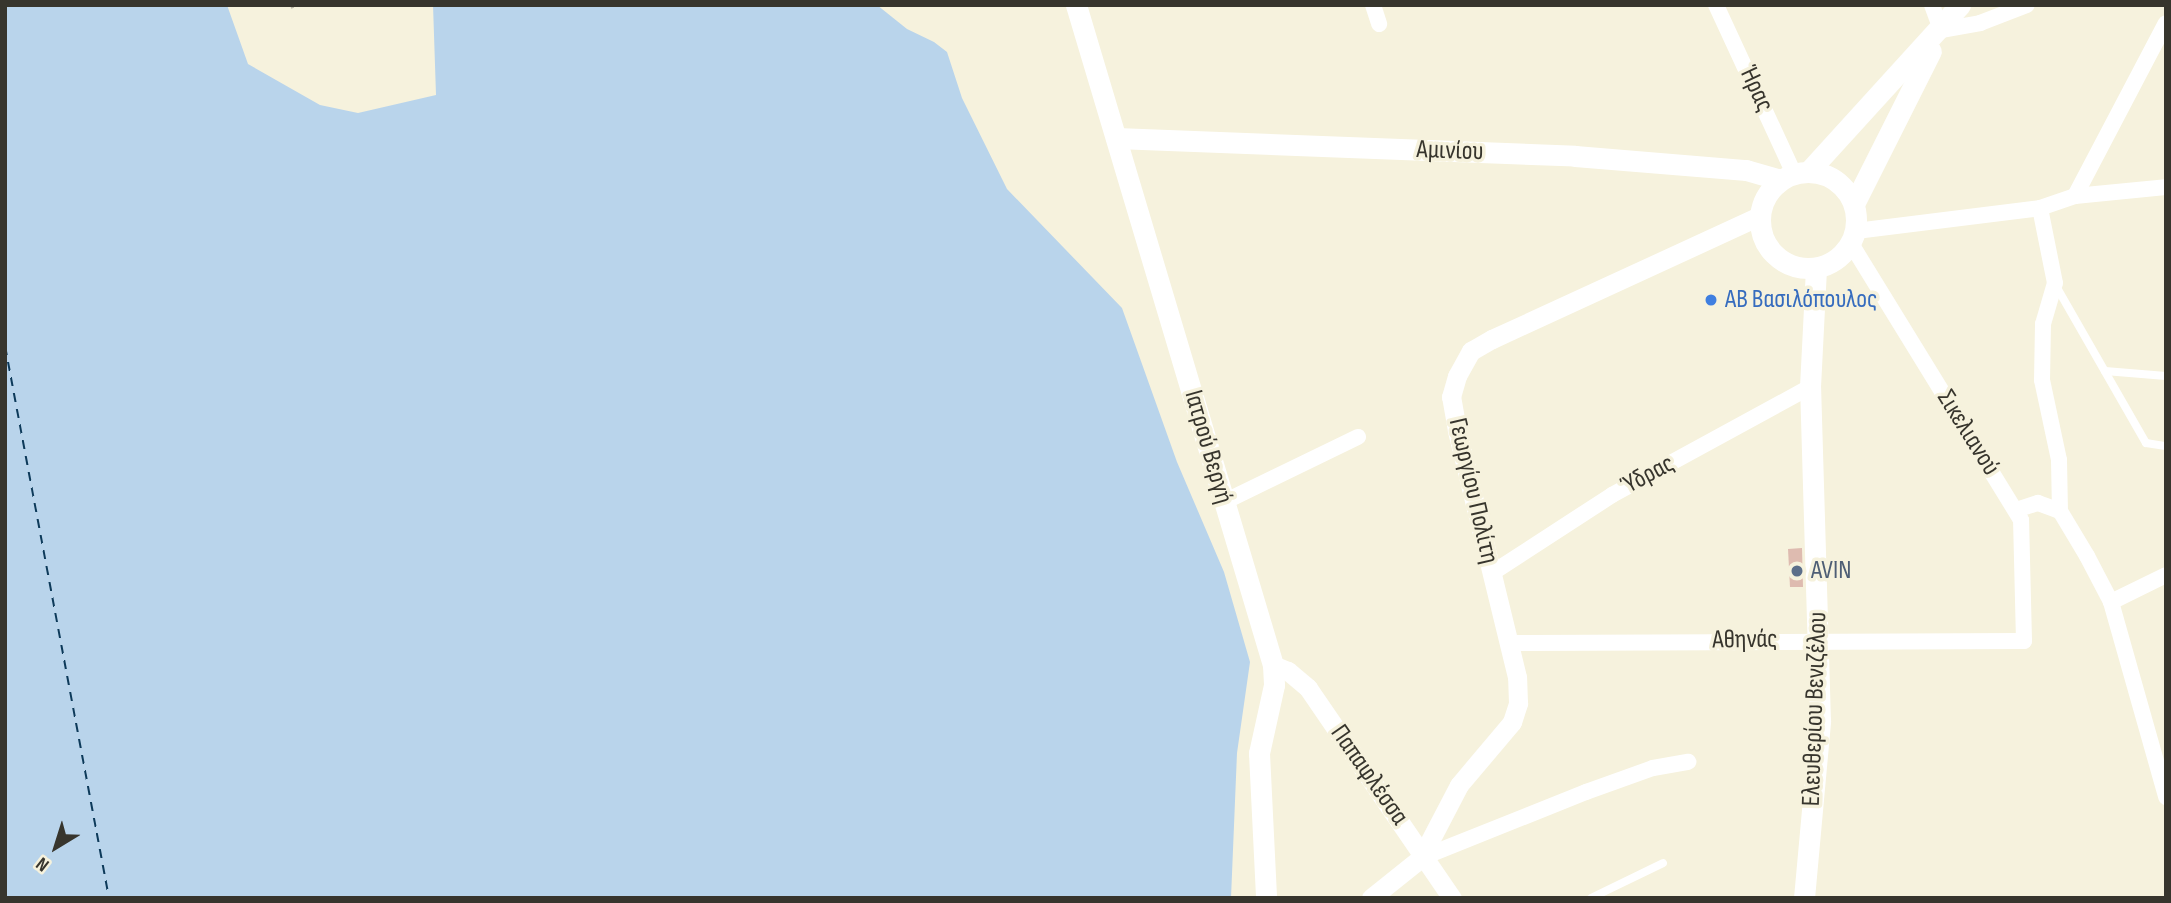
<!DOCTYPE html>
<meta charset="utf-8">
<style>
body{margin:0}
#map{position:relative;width:2171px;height:903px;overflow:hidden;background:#f6f2dd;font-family:"Sofia Sans Condensed",sans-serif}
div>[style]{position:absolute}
.water>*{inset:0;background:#b9d4eb}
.ferry>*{height:2px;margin-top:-1px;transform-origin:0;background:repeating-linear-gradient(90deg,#0d3a5a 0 9px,transparent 0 16px)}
.building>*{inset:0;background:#debbb0}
.path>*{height:2.5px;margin-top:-1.25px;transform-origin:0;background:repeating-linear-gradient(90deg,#bab7a6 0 7px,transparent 0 10.5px)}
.service>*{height:8px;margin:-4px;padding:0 4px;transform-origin:4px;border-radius:4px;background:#fff}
.minor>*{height:16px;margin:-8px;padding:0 8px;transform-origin:8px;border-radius:8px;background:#fff}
.tertiary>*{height:19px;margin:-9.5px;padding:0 9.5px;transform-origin:9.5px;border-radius:9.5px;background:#fff}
.secondary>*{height:21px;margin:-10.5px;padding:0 10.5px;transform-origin:10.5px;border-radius:10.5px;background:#fff}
.secondary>.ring{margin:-10.5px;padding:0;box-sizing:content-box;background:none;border:21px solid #fff;border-radius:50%}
.dots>*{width:19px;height:19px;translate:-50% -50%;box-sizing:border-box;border:4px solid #f6f2dd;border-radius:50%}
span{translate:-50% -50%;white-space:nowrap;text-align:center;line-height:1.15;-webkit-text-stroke:7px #f6f2dd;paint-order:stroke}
.street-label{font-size:26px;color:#37352d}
.shop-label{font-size:26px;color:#366cbe}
.left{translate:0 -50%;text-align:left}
.service-label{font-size:26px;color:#4e5e75}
.frame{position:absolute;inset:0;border:7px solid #37352d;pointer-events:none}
.north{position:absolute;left:21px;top:812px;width:70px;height:70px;-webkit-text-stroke:5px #f6f2dd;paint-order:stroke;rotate:218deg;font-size:19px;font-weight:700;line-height:28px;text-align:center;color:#37352d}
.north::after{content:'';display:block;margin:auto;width:24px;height:32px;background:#37352d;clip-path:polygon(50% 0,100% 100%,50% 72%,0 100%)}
</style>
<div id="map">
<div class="water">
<div style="clip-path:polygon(5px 5px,227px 5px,248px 64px,320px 105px,358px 113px,436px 95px,433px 5px,877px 5px,907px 29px,934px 42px,947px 52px,962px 98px,1007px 189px,1122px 308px,1177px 462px,1224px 572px,1250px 662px,1237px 753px,1231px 898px,5px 898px)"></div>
</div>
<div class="ferry">
<div style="left:5px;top:346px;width:562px;rotate:79.33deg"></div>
</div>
<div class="building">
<div style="clip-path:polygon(1802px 548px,1803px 587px,1790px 587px,1788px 549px)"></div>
</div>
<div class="path">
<div style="left:292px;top:5px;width:3px;rotate:72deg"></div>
</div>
<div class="service">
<div style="left:2056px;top:286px;width:181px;rotate:60.2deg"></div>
<div style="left:2146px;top:443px;width:20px;rotate:9deg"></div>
<div style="left:2105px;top:371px;width:61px;rotate:4.7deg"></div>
<div style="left:1591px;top:898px;width:80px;rotate:-25.9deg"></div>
</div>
<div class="minor">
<div style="left:1373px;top:5px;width:20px;rotate:72deg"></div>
<div style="left:1716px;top:5px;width:186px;rotate:65.2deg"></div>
<div style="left:1932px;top:5px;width:27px;rotate:70deg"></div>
<div style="left:1941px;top:30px;width:40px;rotate:-10deg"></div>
<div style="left:1980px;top:23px;width:50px;rotate:-21deg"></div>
<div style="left:2075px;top:196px;width:91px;rotate:-5.6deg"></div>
<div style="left:2040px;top:208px;width:76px;rotate:78.7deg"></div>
<div style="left:2055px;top:283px;width:43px;rotate:106.3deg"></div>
<div style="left:2043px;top:324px;width:56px;rotate:91deg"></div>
<div style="left:2042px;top:380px;width:82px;rotate:78deg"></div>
<div style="left:2059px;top:460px;width:51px;rotate:88.9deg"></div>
<div style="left:1856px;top:231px;width:185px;rotate:-7.1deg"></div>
<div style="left:2040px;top:208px;width:37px;rotate:-19deg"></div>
<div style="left:2075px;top:196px;width:195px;rotate:-62.3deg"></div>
<div style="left:1224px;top:502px;width:149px;rotate:-25.9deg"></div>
<div style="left:2016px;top:510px;width:23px;rotate:-18deg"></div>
<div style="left:2038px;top:503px;width:23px;rotate:20deg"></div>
<div style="left:2060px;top:511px;width:52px;rotate:59deg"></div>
<div style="left:2087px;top:556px;width:52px;rotate:62.4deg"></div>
<div style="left:2111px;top:602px;width:203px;rotate:74.2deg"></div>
<div style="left:1492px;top:573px;width:143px;rotate:-33deg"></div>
<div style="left:1612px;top:495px;width:226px;rotate:-28.6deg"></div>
<div style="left:2111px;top:602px;width:61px;rotate:-26.1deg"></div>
<div style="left:1508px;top:643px;width:516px;rotate:-0.22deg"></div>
<div style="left:2024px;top:641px;width:121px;rotate:-91.4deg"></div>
<div style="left:2021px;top:520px;width:324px;rotate:-121.6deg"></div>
<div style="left:1421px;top:858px;width:178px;rotate:-21.8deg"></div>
<div style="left:1586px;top:792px;width:71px;rotate:-19.7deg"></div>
<div style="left:1653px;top:768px;width:36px;rotate:-10deg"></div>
</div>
<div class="tertiary">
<div style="left:1273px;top:665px;width:16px;rotate:22deg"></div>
<div style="left:1288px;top:671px;width:26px;rotate:40deg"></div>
<div style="left:1308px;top:688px;width:255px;rotate:55.6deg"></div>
<div style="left:1371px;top:898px;width:64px;rotate:-38.7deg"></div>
<div style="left:1421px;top:858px;width:82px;rotate:-62.5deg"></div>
<div style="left:1459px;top:785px;width:82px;rotate:-49.9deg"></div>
<div style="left:1512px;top:722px;width:20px;rotate:-72deg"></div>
<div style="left:1518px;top:703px;width:26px;rotate:-92deg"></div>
<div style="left:1517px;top:677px;width:254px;rotate:-103.7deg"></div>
<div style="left:1457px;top:430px;width:34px;rotate:-100deg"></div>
<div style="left:1451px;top:397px;width:22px;rotate:-74deg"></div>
<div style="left:1457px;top:376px;width:29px;rotate:-61deg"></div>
<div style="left:1471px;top:351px;width:24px;rotate:-30deg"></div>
<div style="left:1492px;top:339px;width:295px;rotate:-24.7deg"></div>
</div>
<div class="secondary">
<div style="left:1076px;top:5px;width:689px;rotate:73.38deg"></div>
<div style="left:1273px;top:665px;width:20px;rotate:87deg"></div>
<div style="left:1274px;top:685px;width:70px;rotate:102.4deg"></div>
<div style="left:1259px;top:753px;width:145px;rotate:87.2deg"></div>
<div style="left:1116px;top:138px;width:459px;rotate:2.2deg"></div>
<div style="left:1575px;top:156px;width:172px;rotate:4.7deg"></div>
<div style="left:1746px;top:170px;width:36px;rotate:16deg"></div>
<div style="left:1808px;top:172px;width:226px;rotate:-47.7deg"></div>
<div class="ring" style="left:1760px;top:172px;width:75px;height:75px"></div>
<div style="left:1854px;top:204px;width:171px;rotate:-63.3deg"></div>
<div style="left:1804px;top:898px;width:178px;rotate:-84.8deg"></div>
<div style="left:1820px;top:721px;width:334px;rotate:-91.7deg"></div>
<div style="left:1810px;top:387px;width:119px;rotate:-87.1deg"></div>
</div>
<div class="dots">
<div style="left:1711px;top:300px;background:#3f7fe0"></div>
<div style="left:1797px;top:571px;background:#5c6f8a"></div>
</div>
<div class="street-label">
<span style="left:1756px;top:89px;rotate:65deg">Ήρας</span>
<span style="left:1450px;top:151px;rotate:2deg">Αμινίου</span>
<span style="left:1968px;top:433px;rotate:58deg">Σικελιανού</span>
<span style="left:1208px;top:447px;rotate:74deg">Ιατρού Βεργή</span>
<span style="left:1648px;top:475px;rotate:-28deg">Ύδρας</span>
<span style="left:1473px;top:491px;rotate:77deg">Γεωργίου Πολίτη</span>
<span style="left:1745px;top:640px;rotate:-1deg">Αθηνάς</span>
<span style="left:1815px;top:709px;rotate:-88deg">Ελευθερίου Βενιζέλου</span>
<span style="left:1369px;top:775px;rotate:55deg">Παπαφλέσσα</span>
</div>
<div class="shop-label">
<span class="left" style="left:1725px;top:300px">ΑΒ Βασιλόπουλος</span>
</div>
<div class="service-label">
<span class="left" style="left:1811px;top:571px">AVIN</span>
</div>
<div class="frame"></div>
<div class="north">N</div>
</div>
